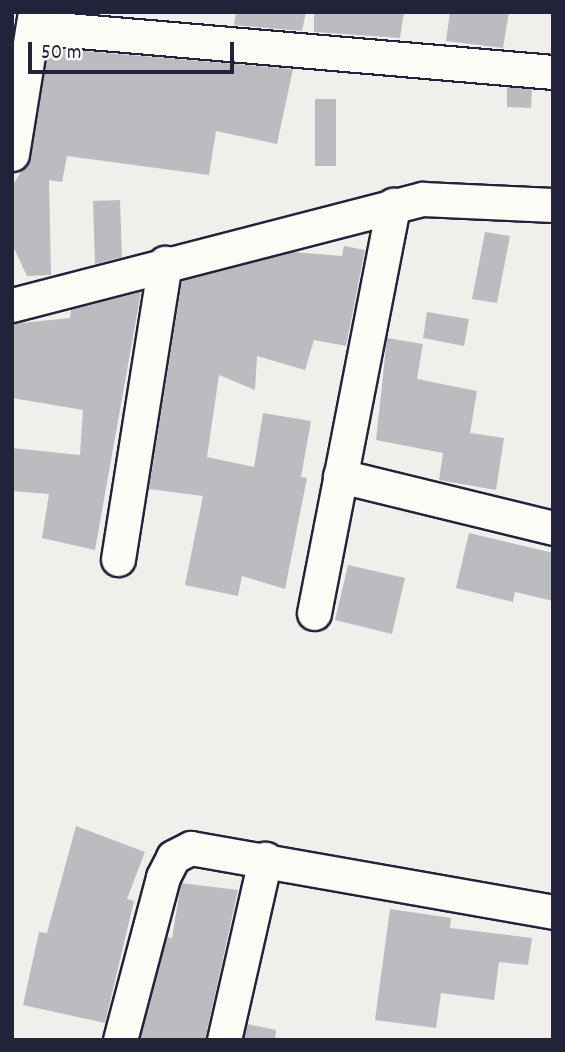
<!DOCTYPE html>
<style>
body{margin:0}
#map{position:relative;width:565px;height:1052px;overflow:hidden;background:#f0efec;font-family:Dekko,sans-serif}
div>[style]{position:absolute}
.building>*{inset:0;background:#bcbcc0}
.roads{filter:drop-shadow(2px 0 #22223b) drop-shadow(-2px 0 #22223b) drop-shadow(0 2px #22223b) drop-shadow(0 -2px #22223b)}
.street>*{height:33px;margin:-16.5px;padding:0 16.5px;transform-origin:16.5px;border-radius:16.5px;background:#fdfcf7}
span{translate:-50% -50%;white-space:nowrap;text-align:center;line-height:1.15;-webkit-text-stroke:7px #fdfcf7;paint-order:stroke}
.frame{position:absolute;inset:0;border:14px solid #22223b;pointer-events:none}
.scale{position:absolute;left:28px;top:42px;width:206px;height:32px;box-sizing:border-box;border:4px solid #22223b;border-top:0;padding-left:9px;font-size:21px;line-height:24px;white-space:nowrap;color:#22223b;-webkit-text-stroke:5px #fdfcf7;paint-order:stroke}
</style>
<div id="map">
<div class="building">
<div style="clip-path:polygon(236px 12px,306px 12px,302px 31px,234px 25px)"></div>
<div style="clip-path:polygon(314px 12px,404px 12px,400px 38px,314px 32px)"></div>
<div style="clip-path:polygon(450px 12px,509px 12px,503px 48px,446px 41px)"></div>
<div style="clip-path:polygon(49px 48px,293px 69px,277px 144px,216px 131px,209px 175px,67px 156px,62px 182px,49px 180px,51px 275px,27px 276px,12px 244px,12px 186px,31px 157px)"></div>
<div style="clip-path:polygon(507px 87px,532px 89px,531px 108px,507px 107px)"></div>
<div style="clip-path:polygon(315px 99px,336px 99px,336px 166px,315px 166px)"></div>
<div style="clip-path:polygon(120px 200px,122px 257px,95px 264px,93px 201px)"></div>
<div style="clip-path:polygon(485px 232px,510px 236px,497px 303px,472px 299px)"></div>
<div style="clip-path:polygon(344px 246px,365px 250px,346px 346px,314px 340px,305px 370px,257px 356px,255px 390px,219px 375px,207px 457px,254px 467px,263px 413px,311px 421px,301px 477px,307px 478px,285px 589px,242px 576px,238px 596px,185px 585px,203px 496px,149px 489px,182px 281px,293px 252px,342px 256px)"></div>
<div style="clip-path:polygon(141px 292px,95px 550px,42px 538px,49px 494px,12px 491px,12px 448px,80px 455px,83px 410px,12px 398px,12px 324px,70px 318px,71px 310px)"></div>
<div style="clip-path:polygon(427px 312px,469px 319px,464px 346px,423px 338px)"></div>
<div style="clip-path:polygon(387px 338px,423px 344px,417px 379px,477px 391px,470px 433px,504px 438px,496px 490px,439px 480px,443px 453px,376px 440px)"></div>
<div style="clip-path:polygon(469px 533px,553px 553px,553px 601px,515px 592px,513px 602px,456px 588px)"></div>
<div style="clip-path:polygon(348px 565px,405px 578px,392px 634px,335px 620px)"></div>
<div style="clip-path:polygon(76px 826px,145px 852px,127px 899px,134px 901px,105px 1023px,23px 1005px,39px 932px,47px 933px)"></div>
<div style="clip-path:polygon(181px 883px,238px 890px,205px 1040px,140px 1040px,167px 937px,172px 938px)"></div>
<div style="clip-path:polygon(390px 909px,451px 918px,450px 928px,532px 938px,528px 965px,499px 962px,494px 1000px,441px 993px,436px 1028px,375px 1020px)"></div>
<div style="clip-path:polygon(247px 1024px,276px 1030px,275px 1040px,244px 1040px)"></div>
</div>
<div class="roads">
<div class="street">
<div style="left:33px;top:27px;width:522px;rotate:4.95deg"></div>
<div style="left:12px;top:154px;width:144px;rotate:-80.8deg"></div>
<div style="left:12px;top:305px;width:424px;rotate:-14.5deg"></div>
<div style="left:423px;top:199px;width:130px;rotate:2.6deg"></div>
<div style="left:340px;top:476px;width:219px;rotate:13.7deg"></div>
<div style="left:118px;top:559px;width:300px;rotate:-81deg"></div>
<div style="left:314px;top:613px;width:416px;rotate:-79deg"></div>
<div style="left:120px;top:1040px;width:169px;rotate:-75.2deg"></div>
<div style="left:163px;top:877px;width:22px;rotate:-63deg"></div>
<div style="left:173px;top:857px;width:20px;rotate:-27deg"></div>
<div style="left:191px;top:848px;width:368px;rotate:10deg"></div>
<div style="left:224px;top:1040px;width:186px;rotate:-77.2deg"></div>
</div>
</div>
<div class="frame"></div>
<div class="scale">50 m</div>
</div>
